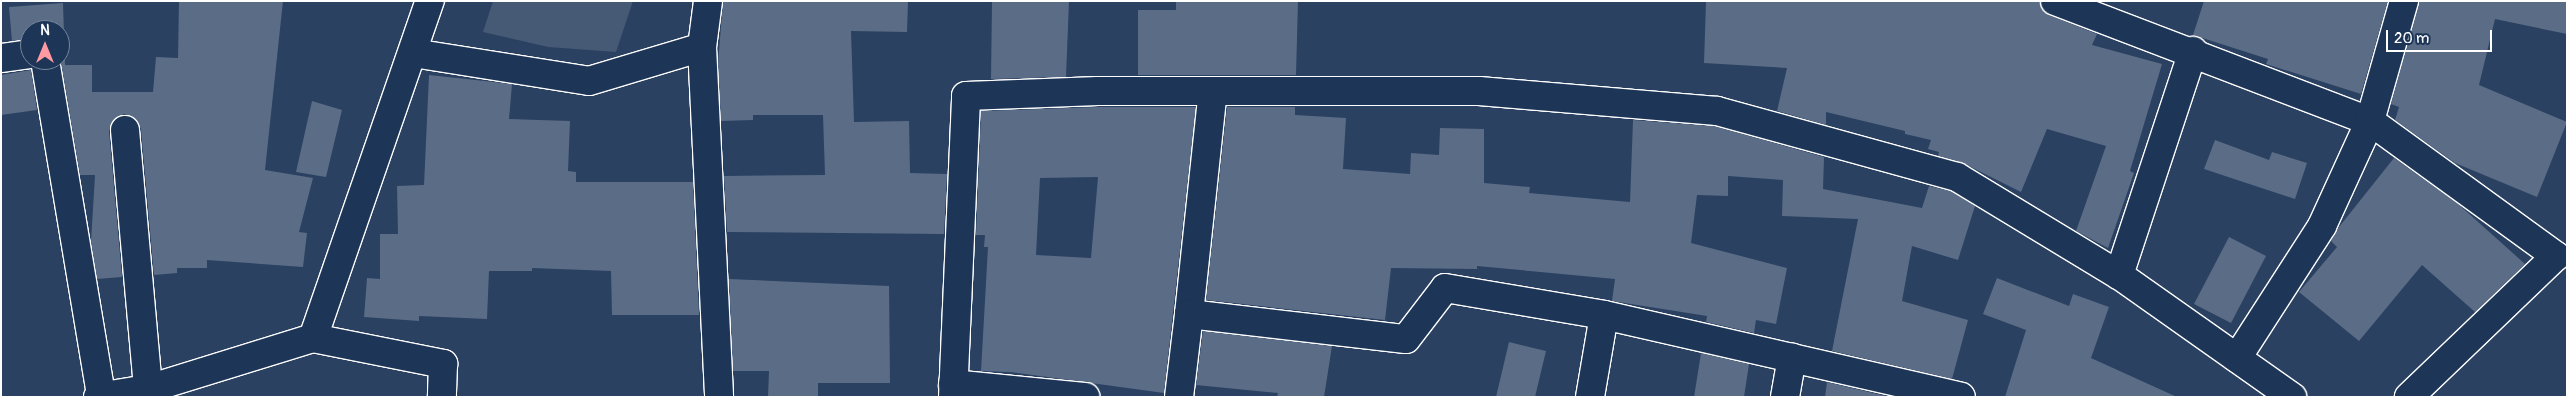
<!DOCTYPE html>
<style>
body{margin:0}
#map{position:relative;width:2568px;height:398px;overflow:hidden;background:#2a4161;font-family:Pangolin,sans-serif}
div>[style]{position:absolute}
.green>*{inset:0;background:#465975}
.building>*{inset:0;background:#5b6c86}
.roads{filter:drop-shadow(1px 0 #fff) drop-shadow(-1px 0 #fff) drop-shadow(0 1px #fff) drop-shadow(0 -1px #fff)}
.street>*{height:28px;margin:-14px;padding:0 14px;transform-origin:14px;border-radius:14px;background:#1d3557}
span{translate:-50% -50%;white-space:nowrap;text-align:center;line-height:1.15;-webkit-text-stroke:4.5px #1d3557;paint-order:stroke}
.frame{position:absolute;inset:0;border:2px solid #fff;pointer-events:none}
.north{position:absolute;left:20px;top:20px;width:50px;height:50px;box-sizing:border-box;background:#1d3557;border:1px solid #77869a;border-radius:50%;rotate:0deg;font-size:14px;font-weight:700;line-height:20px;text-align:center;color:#fff}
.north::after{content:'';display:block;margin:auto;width:18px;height:22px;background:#ff9aa2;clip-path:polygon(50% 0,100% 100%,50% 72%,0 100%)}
.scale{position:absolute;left:2386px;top:30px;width:106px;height:22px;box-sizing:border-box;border:2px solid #fff;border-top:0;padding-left:6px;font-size:15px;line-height:18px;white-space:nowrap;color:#fff;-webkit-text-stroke:4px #1d3557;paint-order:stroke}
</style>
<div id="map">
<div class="green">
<div style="clip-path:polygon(493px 1px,633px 1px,616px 52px,548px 47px,483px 32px)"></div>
</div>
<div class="building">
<div style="clip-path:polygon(179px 1px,283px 1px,265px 170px,313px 178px,299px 232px,307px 233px,303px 267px,207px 260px,207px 268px,177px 268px,177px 273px,154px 275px,141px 129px,137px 121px,124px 114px,116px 118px,109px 131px,122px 277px,97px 279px,91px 242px,95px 175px,80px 175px,60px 56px,60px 30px,30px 30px,30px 39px,12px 41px,9px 7px,63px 3px,65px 65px,92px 65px,92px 92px,153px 92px,156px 57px,178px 58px)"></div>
<div style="clip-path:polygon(723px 1px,908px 1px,907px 32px,851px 31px,854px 122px,909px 121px,910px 173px,947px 174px,944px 234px,727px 232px,724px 176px,825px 175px,823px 115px,753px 115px,753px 120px,721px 121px,718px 64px)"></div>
<div style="clip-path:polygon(992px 1px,1069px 1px,1066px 77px,991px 79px)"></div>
<div style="clip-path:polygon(1176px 1px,1298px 1px,1296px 75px,1138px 75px,1138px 10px,1176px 10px)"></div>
<div style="clip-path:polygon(1706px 1px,2040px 1px,2043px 10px,2049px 15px,2097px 34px,2092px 45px,2162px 64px,2130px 171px,2134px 173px,2108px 248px,2076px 231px,2106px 146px,2047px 129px,2021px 192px,1965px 164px,1938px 156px,1939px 152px,1928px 149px,1931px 140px,1905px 134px,1905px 131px,1826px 112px,1826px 125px,1777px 111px,1787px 68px,1704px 63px)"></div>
<div style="clip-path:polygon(2204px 1px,2388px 1px,2361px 94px,2266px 64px,2268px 59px,2193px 35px)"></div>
<div style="clip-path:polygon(2419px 1px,2567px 1px,2567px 34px,2495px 19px,2479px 85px,2567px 122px,2537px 197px,2455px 163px,2395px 120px,2399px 107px,2391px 104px)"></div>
<div style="clip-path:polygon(31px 70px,37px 110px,1px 115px,1px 75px)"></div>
<div style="clip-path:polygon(429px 75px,512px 84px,509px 119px,570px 121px,568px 171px,576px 172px,576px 182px,693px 182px,699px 315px,612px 315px,611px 271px,532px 268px,532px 271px,489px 271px,487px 319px,419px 316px,419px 321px,364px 317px,367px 278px,380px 279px,380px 234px,398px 234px,397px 186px,424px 185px)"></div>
<div style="clip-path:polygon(312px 101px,342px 110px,326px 177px,296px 172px)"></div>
<div style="clip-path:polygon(evenodd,1098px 107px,1196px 107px,1164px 393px,1010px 372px,981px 371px,988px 247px,984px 247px,985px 235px,976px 235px,981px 111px,1098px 107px,1098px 177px,1091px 258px,1036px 255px,1040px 178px,1098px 177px)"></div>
<div style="clip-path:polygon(1227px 107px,1295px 107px,1295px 115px,1346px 118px,1343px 169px,1410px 174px,1411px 153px,1439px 155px,1440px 128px,1484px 129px,1484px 183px,1530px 187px,1529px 193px,1630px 202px,1633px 120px,1714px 126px,1824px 157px,1823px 189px,1922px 208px,1929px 186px,1951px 191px,1975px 206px,1958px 260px,1912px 246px,1902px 301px,1968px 320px,1952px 379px,1832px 351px,1858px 219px,1782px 216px,1783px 180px,1728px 176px,1728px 196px,1697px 195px,1691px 243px,1787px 268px,1776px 324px,1756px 320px,1754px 333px,1706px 322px,1707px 316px,1612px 301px,1615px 279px,1477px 266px,1477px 269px,1391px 268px,1385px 320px,1206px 300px)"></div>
<div style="clip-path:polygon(2215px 140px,2269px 160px,2272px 152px,2307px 163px,2295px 199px,2204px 169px)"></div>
<div style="clip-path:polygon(2394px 158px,2457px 203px,2525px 264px,2475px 312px,2422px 265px,2359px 341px,2299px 292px,2337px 247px,2331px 241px,2339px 227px)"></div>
<div style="clip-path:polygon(2229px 237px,2266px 256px,2231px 323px,2194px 304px)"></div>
<div style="clip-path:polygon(1997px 278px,2069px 306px,2073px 294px,2109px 307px,2091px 358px,2177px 397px,2005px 397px,2026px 330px,1983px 314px)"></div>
<div style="clip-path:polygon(729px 279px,889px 286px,890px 383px,818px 383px,818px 397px,768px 397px,769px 371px,733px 371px)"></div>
<div style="clip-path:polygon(1203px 331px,1332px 346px,1324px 397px,1277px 397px,1278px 393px,1196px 385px)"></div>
<div style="clip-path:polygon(1509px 342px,1546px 351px,1535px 397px,1496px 397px)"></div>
<div style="clip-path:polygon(1701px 353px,1749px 364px,1744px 397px,1694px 397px)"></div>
<div style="clip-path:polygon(1827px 382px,1890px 397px,1825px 397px)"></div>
</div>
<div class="roads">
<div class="street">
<div style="left:708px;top:1px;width:46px;rotate:97.4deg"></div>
<div style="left:702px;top:47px;width:350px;rotate:87.2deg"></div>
<div style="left:2055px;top:1px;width:337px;rotate:20.9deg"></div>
<div style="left:2370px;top:121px;width:230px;rotate:36deg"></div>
<div style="left:2556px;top:256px;width:204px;rotate:136.2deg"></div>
<div style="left:413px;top:53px;width:178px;rotate:9deg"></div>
<div style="left:589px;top:81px;width:118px;rotate:-16.7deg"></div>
<div style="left:1px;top:58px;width:29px;rotate:-8deg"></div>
<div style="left:45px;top:60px;width:341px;rotate:80.5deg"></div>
<div style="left:125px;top:130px;width:260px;rotate:84.9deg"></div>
<div style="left:2119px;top:275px;width:236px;rotate:-71.7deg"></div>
<div style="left:1189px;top:314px;width:224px;rotate:-83.9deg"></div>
<div style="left:313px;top:338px;width:133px;rotate:11.3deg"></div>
<div style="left:443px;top:364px;width:33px;rotate:92deg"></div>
<div style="left:2237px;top:358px;width:157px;rotate:-57.2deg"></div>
<div style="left:2322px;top:226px;width:115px;rotate:-65.4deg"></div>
<div style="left:2370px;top:121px;width:125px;rotate:-74.2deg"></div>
<div style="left:953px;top:384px;width:133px;rotate:5.6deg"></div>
<div style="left:98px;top:397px;width:51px;rotate:-9.1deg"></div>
<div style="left:148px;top:389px;width:173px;rotate:-17.2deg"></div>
<div style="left:313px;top:338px;width:357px;rotate:-70.9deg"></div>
<div style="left:953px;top:397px;width:301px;rotate:-87.5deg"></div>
<div style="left:966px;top:96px;width:132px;rotate:-2.2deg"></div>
<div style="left:1098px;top:91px;width:381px"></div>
<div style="left:1479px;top:91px;width:239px;rotate:4.8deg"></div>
<div style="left:1717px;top:111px;width:249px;rotate:15.4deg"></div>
<div style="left:1957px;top:177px;width:189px;rotate:31.2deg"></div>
<div style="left:2119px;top:275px;width:212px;rotate:35.2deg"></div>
<div style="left:1179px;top:397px;width:84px;rotate:-83.1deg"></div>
<div style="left:1189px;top:314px;width:218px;rotate:6.6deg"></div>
<div style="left:1406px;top:339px;width:64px;rotate:-52.6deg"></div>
<div style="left:1445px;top:288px;width:161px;rotate:9.6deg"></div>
<div style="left:1604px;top:315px;width:366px;rotate:12.9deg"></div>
<div style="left:1590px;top:397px;width:83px;rotate:-80.3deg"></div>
<div style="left:1785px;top:397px;width:40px;rotate:-80deg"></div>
</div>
</div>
<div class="frame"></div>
<div class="north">N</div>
<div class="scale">20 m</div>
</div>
